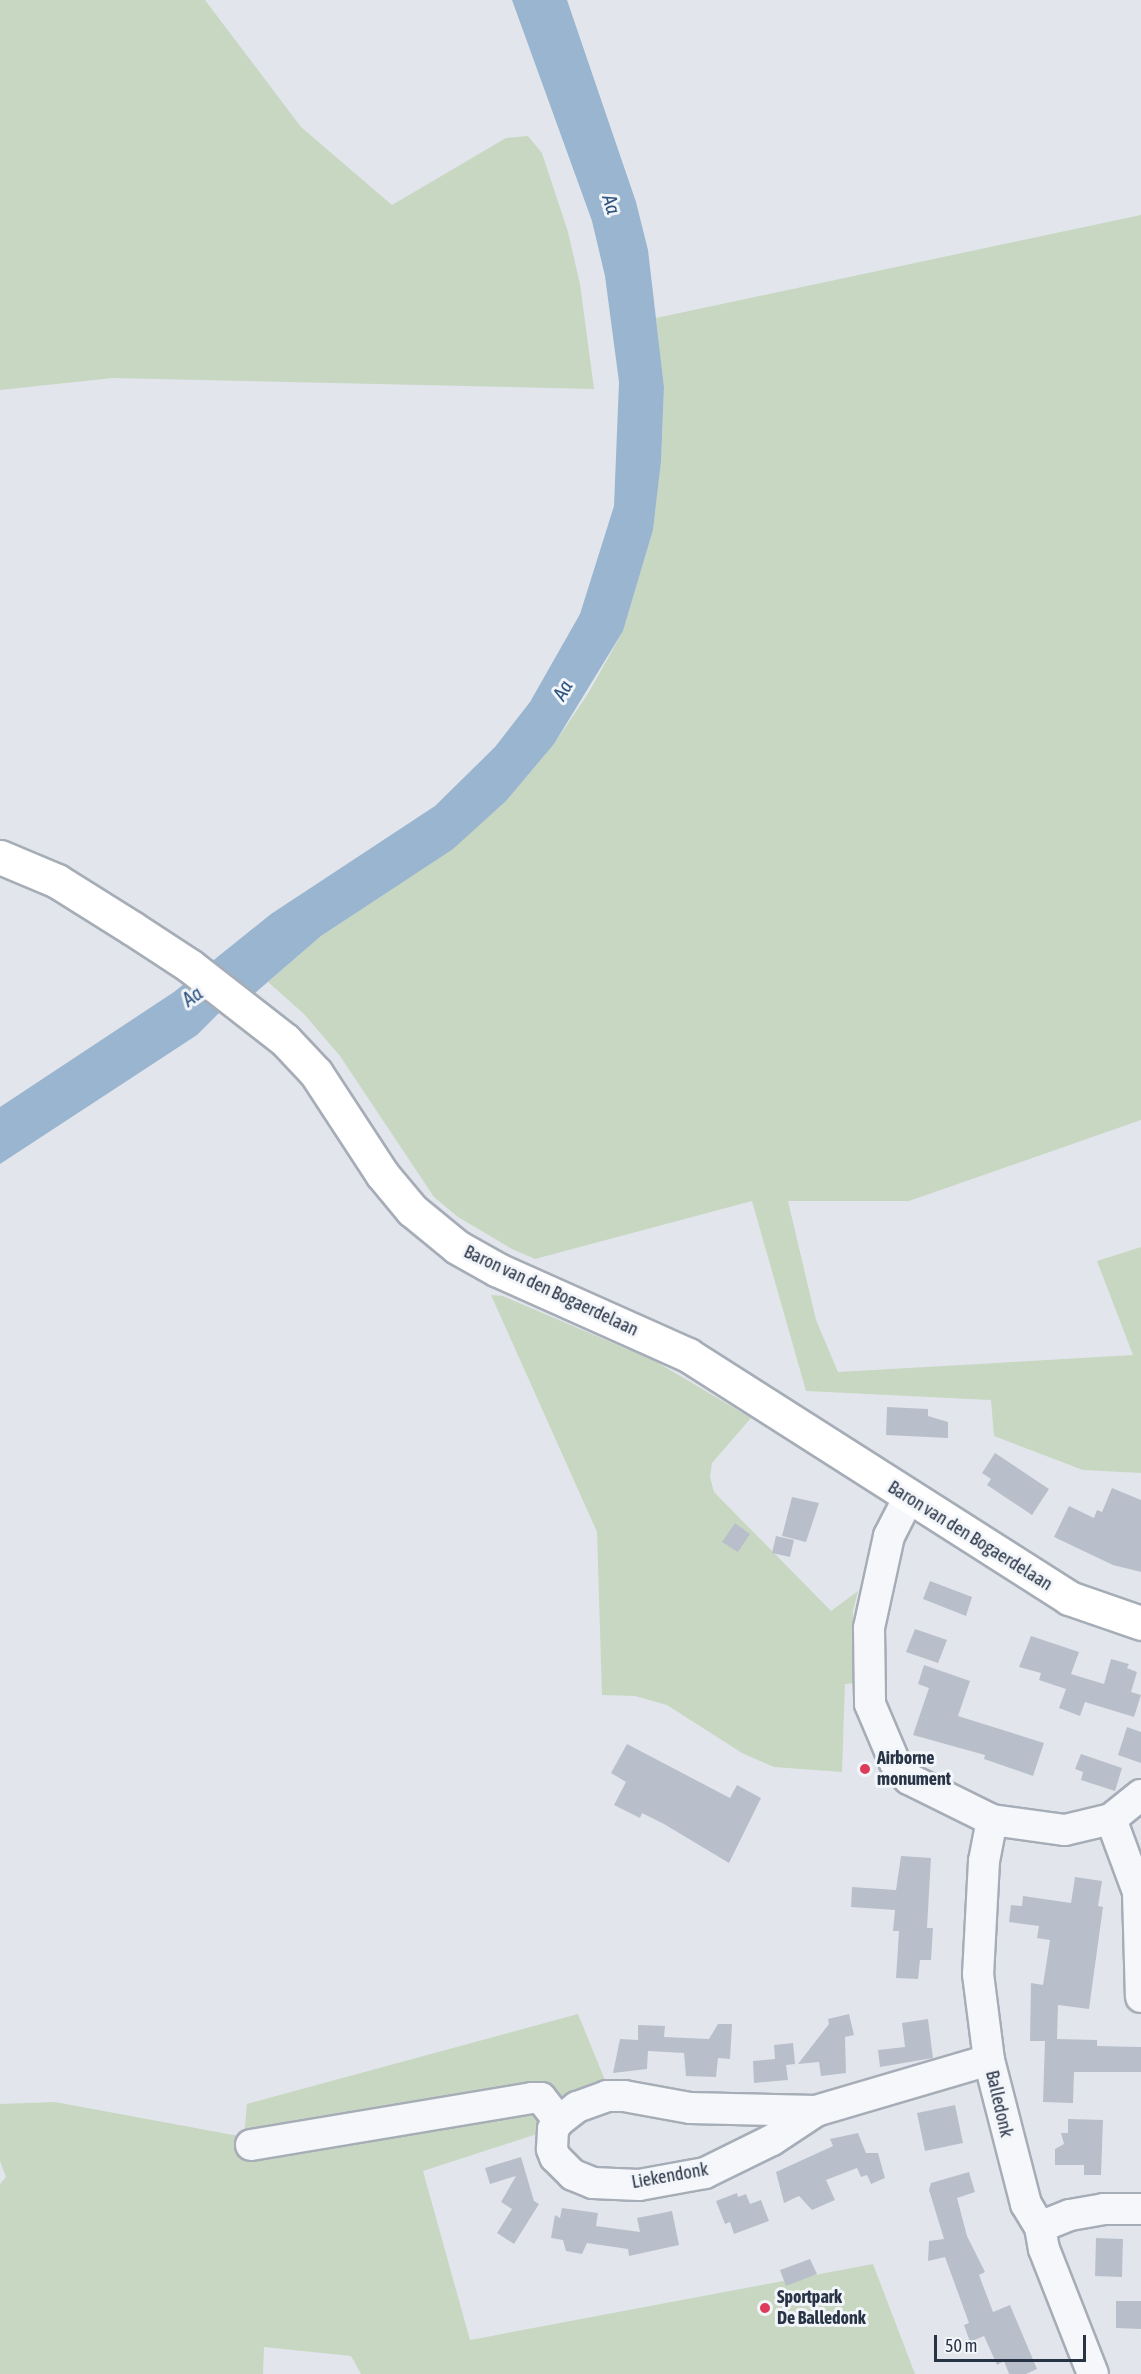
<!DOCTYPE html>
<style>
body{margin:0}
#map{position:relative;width:1141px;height:2374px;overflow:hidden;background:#e2e6ec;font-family:"Asap Condensed",sans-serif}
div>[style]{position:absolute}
.green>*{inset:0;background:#c8d7c2}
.water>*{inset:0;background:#9ab5cf}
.building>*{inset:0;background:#b9bfca}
.roads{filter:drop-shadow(2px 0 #a6adb7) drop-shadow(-2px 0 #a6adb7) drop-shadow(0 2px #a6adb7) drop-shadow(0 -2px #a6adb7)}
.minor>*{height:30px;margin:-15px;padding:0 15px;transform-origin:15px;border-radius:15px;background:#f5f7fa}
.major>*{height:33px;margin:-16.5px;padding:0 16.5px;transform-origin:16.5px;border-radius:16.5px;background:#fff}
.dots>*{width:16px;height:16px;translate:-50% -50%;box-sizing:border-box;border:3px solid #f2f5f9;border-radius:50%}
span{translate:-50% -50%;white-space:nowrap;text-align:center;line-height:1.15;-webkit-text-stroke:6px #f2f5f9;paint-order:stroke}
.street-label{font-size:18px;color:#283446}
.poi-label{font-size:18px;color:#283446;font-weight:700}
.left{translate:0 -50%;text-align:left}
.water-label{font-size:20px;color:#2d547f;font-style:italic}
.scale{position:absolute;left:934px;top:2335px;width:152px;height:27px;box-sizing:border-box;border:3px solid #283446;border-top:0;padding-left:8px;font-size:18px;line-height:21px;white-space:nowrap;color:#283446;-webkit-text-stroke:4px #f2f5f9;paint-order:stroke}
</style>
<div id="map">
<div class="green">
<div style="clip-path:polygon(0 0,205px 0,301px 127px,392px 205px,506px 138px,528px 136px,542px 153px,568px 232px,580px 284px,594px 389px,113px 378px,0 390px)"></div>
<div style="clip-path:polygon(1141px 215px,1141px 1120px,909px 1201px,788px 1201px,816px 1320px,838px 1372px,1133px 1355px,1097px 1261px,1141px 1247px,1141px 1473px,1083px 1470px,994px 1436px,991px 1400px,806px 1391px,752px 1201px,535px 1259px,512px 1249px,458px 1217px,434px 1197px,340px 1056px,304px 1014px,268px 982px,321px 936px,453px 848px,506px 801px,554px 744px,589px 692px,623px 631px,653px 530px,661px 462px,664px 387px,656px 318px)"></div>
<div style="clip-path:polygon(491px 1295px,503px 1296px,655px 1361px,751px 1418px,712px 1463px,710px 1477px,714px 1492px,831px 1611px,858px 1591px,853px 1611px,853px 1654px,858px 1683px,845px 1684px,842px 1772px,774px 1767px,742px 1753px,667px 1705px,635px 1696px,602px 1695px,597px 1532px)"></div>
<div style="clip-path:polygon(578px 2014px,609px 2090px,593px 2093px,561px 2108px,539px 2085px,244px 2137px,242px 2157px,531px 2110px,547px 2115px,549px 2127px,540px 2133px,423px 2171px,470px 2340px,873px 2264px,915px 2374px,361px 2374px,351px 2356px,264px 2347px,263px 2374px,0 2374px,0 2184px,6px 2177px,0 2161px,0 2104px,55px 2102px,244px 2137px,247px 2104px)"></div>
</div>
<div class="water">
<div style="clip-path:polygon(512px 0,567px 0,636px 202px,648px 250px,664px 387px,661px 462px,653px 530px,623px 631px,554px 744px,506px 801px,453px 849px,321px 936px,255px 993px,218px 1014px,197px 1035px,0 1164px,0 1107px,174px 992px,271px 914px,435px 806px,495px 747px,530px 702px,580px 614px,614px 506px,619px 382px,605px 276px,592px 221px)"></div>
</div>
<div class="building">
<div style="clip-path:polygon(887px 1407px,928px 1409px,928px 1416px,948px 1422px,948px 1438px,886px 1435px)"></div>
<div style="clip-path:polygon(995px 1453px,1049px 1489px,1032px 1515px,987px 1485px,991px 1479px,982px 1473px)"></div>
<div style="clip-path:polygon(1112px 1488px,1141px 1500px,1141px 1572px,1113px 1565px,1054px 1537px,1069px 1506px,1094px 1518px,1097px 1510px,1102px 1512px)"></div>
<div style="clip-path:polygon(792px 1497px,819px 1503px,806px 1542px,782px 1536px)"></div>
<div style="clip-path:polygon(735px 1523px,750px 1534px,738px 1552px,722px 1542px)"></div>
<div style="clip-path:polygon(776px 1536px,794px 1540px,790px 1557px,772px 1553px)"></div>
<div style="clip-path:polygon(930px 1581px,972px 1597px,966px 1616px,923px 1599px)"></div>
<div style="clip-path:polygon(915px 1629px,947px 1640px,938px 1663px,906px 1652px)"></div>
<div style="clip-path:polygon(1031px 1636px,1079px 1652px,1071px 1674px,1104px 1684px,1111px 1659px,1129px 1664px,1127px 1668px,1137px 1672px,1131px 1692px,1141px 1695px,1134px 1717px,1085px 1702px,1080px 1716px,1059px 1708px,1066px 1689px,1039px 1680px,1041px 1673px,1019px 1667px)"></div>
<div style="clip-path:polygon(924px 1665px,970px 1681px,958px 1716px,1044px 1743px,1033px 1776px,984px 1759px,985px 1755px,913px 1735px,929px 1688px,918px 1684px)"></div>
<div style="clip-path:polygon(1127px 1727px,1141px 1732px,1141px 1763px,1118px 1755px)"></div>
<div style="clip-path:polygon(627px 1744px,730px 1798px,737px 1785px,761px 1798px,729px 1863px,664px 1824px,642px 1813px,640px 1818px,614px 1805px,626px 1782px,611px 1773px)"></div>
<div style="clip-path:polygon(1081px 1754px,1122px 1768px,1115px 1791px,1081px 1780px,1083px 1772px,1075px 1769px)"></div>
<div style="clip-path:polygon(901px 1856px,931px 1858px,927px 1928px,933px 1928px,931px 1960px,920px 1960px,918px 1979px,896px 1978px,899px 1931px,893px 1931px,895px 1910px,851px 1907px,852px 1887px,896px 1890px)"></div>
<div style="clip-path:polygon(1075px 1877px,1102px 1881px,1098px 1906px,1103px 1907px,1089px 2009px,1058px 2005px,1057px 2039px,1097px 2040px,1097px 2046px,1141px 2047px,1141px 2072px,1074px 2072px,1073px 2103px,1043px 2102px,1045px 2041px,1030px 2041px,1031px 1983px,1043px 1985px,1050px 1940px,1037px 1938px,1039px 1926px,1009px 1922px,1011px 1905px,1022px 1906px,1023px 1896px,1071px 1903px)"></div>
<div style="clip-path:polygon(849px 2014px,854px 2035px,845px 2037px,846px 2073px,821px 2076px,819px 2062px,798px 2064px,829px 2024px,828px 2019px)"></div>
<div style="clip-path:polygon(928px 2019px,933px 2058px,880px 2067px,878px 2050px,905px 2047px,902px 2023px)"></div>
<div style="clip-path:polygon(718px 2024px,732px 2024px,730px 2059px,718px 2058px,716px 2077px,686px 2076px,684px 2053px,648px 2051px,647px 2069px,613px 2073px,620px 2039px,638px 2040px,638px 2025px,665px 2026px,664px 2037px,709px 2039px)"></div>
<div style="clip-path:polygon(793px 2043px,795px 2064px,786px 2065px,788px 2080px,754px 2083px,753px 2061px,775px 2059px,774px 2045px)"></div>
<div style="clip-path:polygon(955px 2105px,963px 2143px,925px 2151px,917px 2113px)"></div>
<div style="clip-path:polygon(1068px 2119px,1103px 2120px,1101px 2175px,1084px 2175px,1084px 2165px,1055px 2165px,1055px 2149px,1064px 2144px,1061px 2133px,1068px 2133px)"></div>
<div style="clip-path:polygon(858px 2133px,866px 2153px,878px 2153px,885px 2178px,871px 2184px,867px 2175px,861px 2177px,857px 2168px,826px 2180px,835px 2200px,812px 2210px,799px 2196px,784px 2203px,776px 2172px,833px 2146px,830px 2139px)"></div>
<div style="clip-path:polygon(521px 2157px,534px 2201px,539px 2204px,514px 2244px,497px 2233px,512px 2209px,501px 2202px,516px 2176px,490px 2184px,485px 2168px)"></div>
<div style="clip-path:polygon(969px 2172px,975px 2192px,957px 2198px,967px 2236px,985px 2272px,979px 2275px,993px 2312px,1010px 2305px,1037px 2369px,1026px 2374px,1009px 2374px,1004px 2361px,997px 2365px,984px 2336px,970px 2342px,964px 2325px,969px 2323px,945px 2257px,928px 2261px,929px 2241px,944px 2239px,929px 2190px,931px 2183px)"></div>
<div style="clip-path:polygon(737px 2193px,738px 2197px,746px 2194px,750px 2204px,761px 2200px,769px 2221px,734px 2234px,730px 2222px,725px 2224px,716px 2201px)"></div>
<div style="clip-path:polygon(562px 2208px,598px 2213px,596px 2226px,640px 2232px,637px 2218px,672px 2211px,679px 2245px,629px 2256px,628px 2249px,587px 2243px,582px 2254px,566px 2251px,563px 2240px,551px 2238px,555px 2215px,560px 2218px)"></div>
<div style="clip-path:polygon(1096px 2238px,1123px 2239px,1122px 2277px,1095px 2276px)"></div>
<div style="clip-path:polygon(810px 2259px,817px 2274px,786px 2286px,780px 2270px)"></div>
<div style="clip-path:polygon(1116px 2301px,1141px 2301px,1141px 2329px,1116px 2328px)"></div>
</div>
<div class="roads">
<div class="minor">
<div style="left:909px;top:1497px;width:44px;rotate:117.1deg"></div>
<div style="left:889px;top:1536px;width:94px;rotate:102.3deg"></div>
<div style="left:869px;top:1628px;width:76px;rotate:89.2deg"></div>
<div style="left:870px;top:1704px;width:64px;rotate:67deg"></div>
<div style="left:895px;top:1763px;width:21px;rotate:49deg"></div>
<div style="left:909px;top:1779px;width:93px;rotate:26.3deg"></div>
<div style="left:992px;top:1820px;width:74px;rotate:7.8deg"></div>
<div style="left:1065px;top:1830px;width:47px;rotate:-13.4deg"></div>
<div style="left:1111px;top:1819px;width:38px;rotate:-39deg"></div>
<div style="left:1111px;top:1819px;width:78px;rotate:69.7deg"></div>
<div style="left:1138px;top:1892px;width:105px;rotate:88.4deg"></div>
<div style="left:992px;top:1820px;width:42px;rotate:101deg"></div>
<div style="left:984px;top:1861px;width:113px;rotate:93deg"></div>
<div style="left:978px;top:1974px;width:87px;rotate:82.7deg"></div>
<div style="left:989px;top:2060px;width:149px;rotate:75.6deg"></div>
<div style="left:1026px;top:2204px;width:27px;rotate:59deg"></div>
<div style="left:1040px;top:2227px;width:22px;rotate:80deg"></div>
<div style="left:1044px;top:2249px;width:134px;rotate:68.6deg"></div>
<div style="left:816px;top:2111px;width:53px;rotate:146.6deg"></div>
<div style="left:772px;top:2140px;width:75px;rotate:153.8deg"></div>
<div style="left:705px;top:2173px;width:67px;rotate:169.7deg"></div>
<div style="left:639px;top:2185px;width:46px;rotate:-177.5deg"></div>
<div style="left:593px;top:2183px;width:22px;rotate:-158deg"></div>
<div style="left:573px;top:2175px;width:25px;rotate:-135deg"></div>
<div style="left:555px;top:2157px;width:9px;rotate:-111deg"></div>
<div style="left:552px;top:2149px;width:20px;rotate:-87deg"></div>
<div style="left:553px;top:2129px;width:10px;rotate:-53deg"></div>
<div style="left:559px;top:2121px;width:23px;rotate:-38deg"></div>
<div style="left:577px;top:2107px;width:32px;rotate:-20deg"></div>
<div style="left:607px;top:2096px;width:17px"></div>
<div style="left:624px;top:2096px;width:67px;rotate:10.3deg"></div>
<div style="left:690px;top:2108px;width:126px;rotate:1.4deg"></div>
<div style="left:816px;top:2111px;width:180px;rotate:-16.4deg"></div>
<div style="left:251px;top:2145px;width:285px;rotate:-9.5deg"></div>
<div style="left:532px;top:2098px;width:9px"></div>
<div style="left:541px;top:2098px;width:29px;rotate:52deg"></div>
<div style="left:1040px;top:2227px;width:32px;rotate:-22deg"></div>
<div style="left:1070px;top:2215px;width:35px;rotate:-10deg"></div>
<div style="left:1104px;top:2209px;width:37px"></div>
</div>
<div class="major">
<div style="left:0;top:857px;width:62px;rotate:22.8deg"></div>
<div style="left:57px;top:881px;width:89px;rotate:32.1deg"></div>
<div style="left:132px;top:928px;width:69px;rotate:33.2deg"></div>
<div style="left:190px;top:966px;width:120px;rotate:37.9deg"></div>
<div style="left:285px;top:1040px;width:45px;rotate:46.8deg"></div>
<div style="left:316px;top:1073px;width:121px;rotate:56.8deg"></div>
<div style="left:382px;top:1174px;width:47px;rotate:50.2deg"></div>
<div style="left:412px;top:1210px;width:58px;rotate:39.4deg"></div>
<div style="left:457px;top:1247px;width:47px;rotate:29.3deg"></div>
<div style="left:498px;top:1270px;width:208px;rotate:24.1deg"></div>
<div style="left:688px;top:1355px;width:452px;rotate:32.5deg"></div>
<div style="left:1069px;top:1598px;width:76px;rotate:19.1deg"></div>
</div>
</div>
<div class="dots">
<div style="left:865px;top:1769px;background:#dd3b59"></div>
<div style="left:765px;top:2308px;background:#dd3b59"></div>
</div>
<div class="street-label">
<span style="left:551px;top:1291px;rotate:25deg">Baron van den Bogaerdelaan</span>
<span style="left:970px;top:1536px;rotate:32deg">Baron van den Bogaerdelaan</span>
<span style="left:999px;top:2104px;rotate:77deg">Balledonk</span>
<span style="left:670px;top:2176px;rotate:-10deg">Liekendonk</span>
</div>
<div class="poi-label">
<span class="left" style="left:877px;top:1769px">Airborne<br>monument</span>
<span class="left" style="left:777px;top:2308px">Sportpark<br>De Balledonk</span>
</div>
<div class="water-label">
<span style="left:612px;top:204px;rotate:73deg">Aa</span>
<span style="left:562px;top:690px;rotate:-60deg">Aa</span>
<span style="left:192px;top:996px;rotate:-35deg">Aa</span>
</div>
<div class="scale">50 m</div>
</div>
